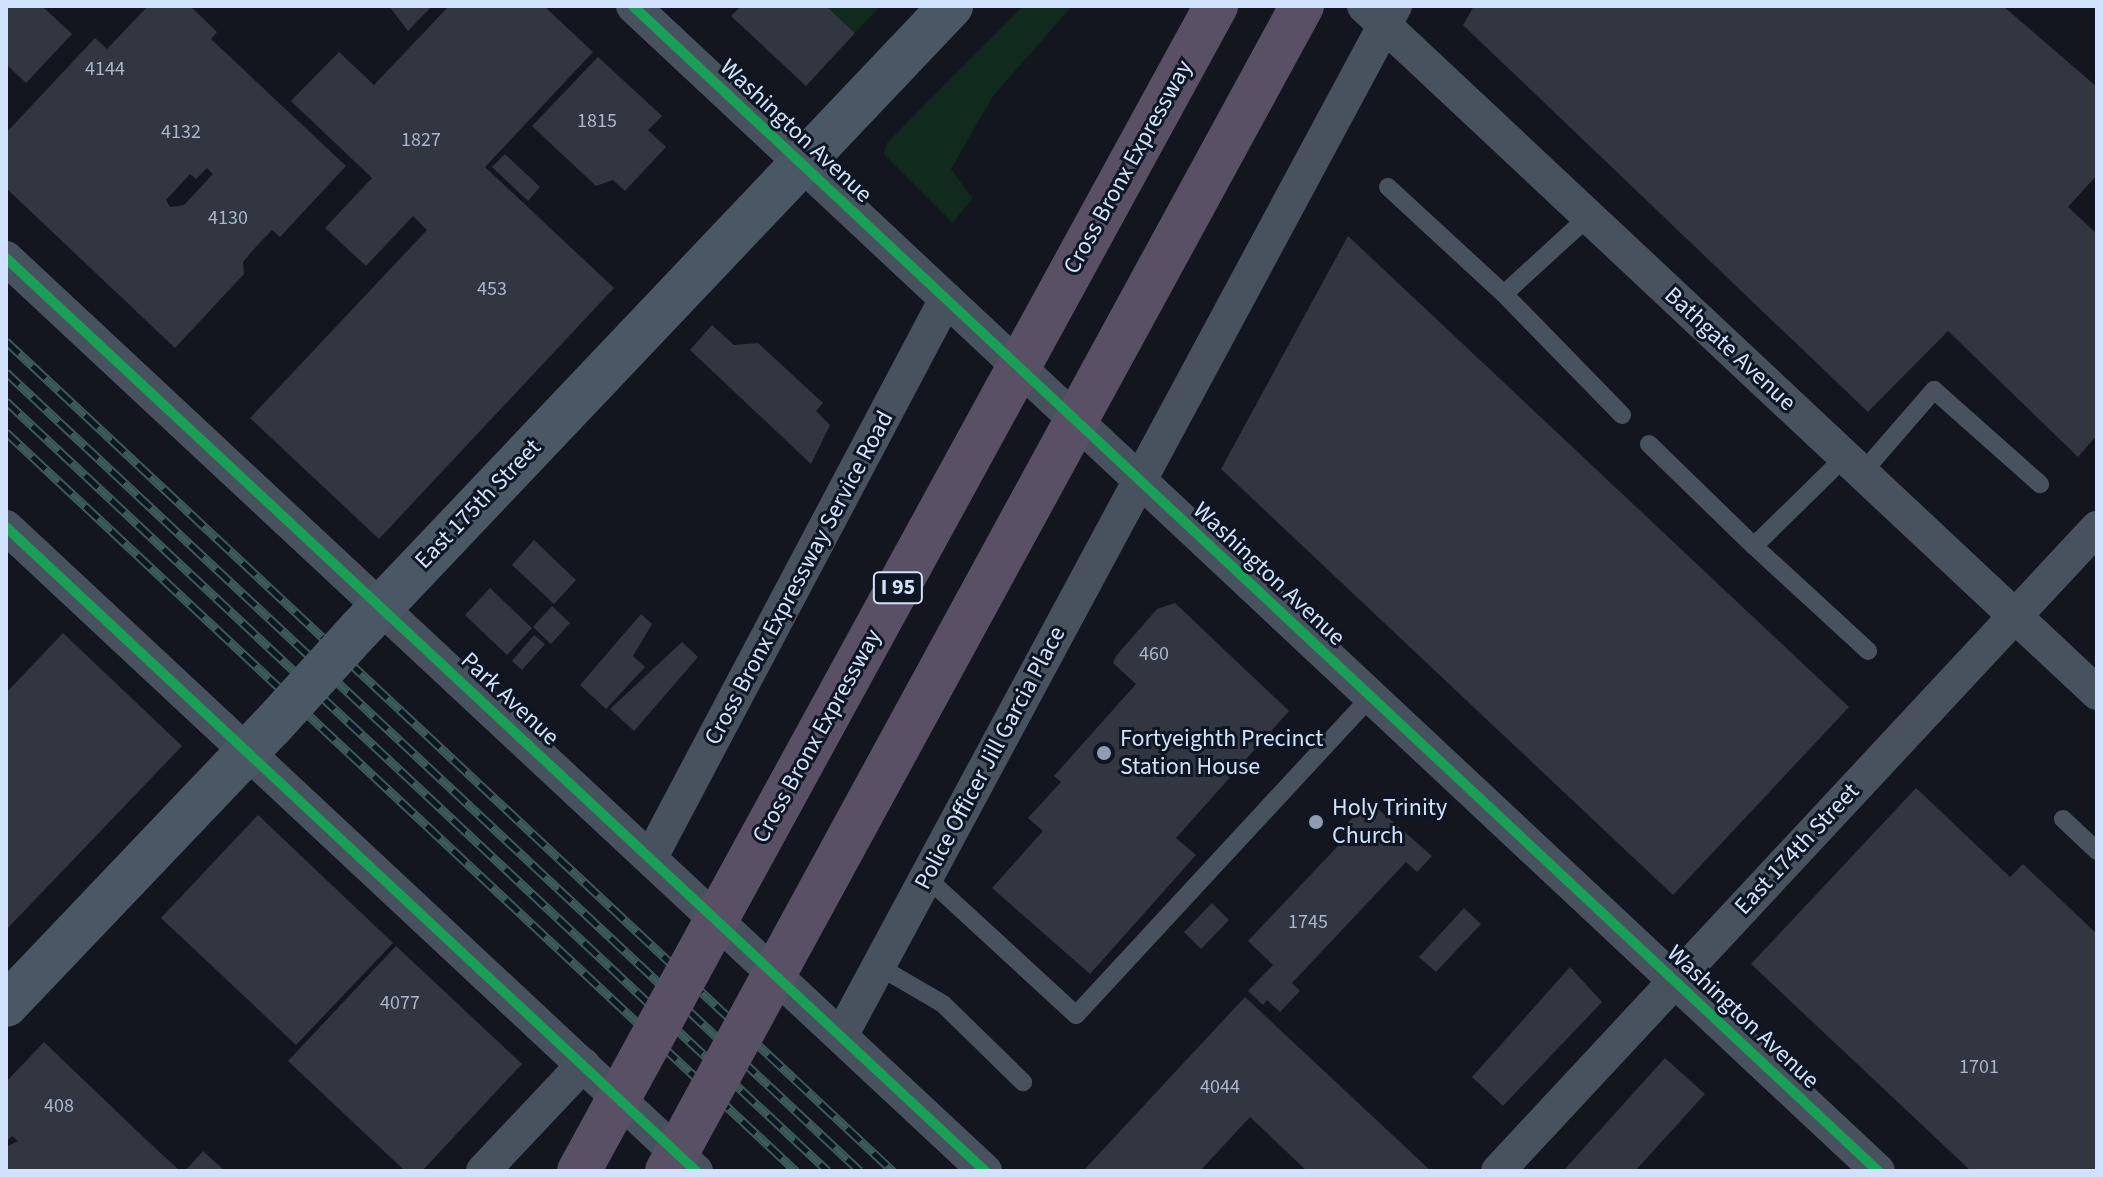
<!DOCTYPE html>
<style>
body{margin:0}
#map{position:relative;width:2103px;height:1177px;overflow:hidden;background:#13161e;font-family:"Source Sans 3",sans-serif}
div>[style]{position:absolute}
.green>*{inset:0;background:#112a1e}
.building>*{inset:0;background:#313641}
.lane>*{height:18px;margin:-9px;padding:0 9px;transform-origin:9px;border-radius:9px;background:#48525f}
.street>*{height:34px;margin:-17px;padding:0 17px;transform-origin:17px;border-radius:17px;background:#48525f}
.secondary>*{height:44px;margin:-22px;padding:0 22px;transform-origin:22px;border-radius:22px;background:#4a5765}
.rail>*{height:9px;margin-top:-4.5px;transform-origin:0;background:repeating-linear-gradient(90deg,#0e1523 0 18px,#3b5a58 0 36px);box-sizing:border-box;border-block:2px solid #3b5a58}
.secondary-bridge>*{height:44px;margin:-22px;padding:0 22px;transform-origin:22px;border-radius:22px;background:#4a5765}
.highway-bridge>*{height:44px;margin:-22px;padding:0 22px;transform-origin:22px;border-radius:22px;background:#595065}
.cycleway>*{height:10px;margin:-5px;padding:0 5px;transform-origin:5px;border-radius:5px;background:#1a9f57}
.dots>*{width:22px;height:22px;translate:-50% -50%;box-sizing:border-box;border:4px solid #0e1523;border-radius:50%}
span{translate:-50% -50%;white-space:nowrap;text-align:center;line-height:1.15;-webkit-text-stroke:6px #0e1523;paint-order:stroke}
.number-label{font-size:20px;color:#a9b7cf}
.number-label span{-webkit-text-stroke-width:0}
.shield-label span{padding:2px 6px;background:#0e1523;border:2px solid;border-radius:6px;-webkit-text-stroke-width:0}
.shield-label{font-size:22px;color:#d1e2fe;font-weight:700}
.street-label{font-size:24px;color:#d1e2fe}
.poi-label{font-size:24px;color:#d1e2fe}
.left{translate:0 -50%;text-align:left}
.frame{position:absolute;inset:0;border:8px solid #d1e2fe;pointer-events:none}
</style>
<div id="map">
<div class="green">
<div style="clip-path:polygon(826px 6px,881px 6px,855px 33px)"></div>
<div style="clip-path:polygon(1023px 6px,1072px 6px,993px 96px,951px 169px,972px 198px,953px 223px,884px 154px,887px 143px)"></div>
</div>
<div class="building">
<div style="clip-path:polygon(6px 6px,42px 6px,72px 34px,26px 83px,6px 64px)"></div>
<div style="clip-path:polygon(evenodd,148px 6px,190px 6px,217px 32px,211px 39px,346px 166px,280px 237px,272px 230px,254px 249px,243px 262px,244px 274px,175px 348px,6px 188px,6px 133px,95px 38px,107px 49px,148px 6px,207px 168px,213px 174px,184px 205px,170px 207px,166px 200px,190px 174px,196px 179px,207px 168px)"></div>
<div style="clip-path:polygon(389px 6px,432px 6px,408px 31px)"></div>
<div style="clip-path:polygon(449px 6px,544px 6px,593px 52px,485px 167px,614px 288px,379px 539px,250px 418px,427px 230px,413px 216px,366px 266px,325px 228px,372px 178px,291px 101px,339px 52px,374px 85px)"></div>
<div style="clip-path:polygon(741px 6px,826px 6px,855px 33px,806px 86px,731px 16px)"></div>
<div style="clip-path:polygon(1474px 6px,2003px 6px,2097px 87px,2097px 175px,2068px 207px,2097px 234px,2097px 435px,2078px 457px,1948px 331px,1868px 412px,1463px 25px)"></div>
<div style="clip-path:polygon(598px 57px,662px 116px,648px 130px,666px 147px,625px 191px,613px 180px,596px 186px,532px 126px)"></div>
<div style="clip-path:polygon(505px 154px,540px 187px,528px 201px,492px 167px)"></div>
<div style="clip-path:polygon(1348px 236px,1849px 707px,1673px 895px,1221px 469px)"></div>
<div style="clip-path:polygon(712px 325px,734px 345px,758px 343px,823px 403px,816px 411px,830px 425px,811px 464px,690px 350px)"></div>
<div style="clip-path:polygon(534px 540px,576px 580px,554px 604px,512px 565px)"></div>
<div style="clip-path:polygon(490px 588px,532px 628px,507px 655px,465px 615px)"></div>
<div style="clip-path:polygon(1175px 603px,1289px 711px,1176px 838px,1196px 855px,1090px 974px,992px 888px,1043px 831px,1028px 818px,1061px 782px,1054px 776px,1136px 684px,1113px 663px,1116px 656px,1157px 609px)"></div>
<div style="clip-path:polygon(552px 606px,570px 623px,551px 644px,533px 627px)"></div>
<div style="clip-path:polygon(641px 614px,652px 624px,633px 656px,645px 667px,606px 709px,580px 685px)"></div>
<div style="clip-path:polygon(63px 633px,182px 746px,6px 930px,6px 693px)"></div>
<div style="clip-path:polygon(534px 635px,545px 644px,522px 670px,512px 661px)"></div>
<div style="clip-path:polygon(682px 642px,698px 657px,634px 731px,610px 709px)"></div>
<div style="clip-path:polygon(1916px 788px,2010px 877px,2023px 864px,2097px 934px,2097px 1171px,1971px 1171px,1751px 964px)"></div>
<div style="clip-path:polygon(1368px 800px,1432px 856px,1417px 872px,1406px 862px,1292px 983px,1300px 991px,1280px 1012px,1267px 1000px,1263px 1005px,1248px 991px,1273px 965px,1248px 941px,1352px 831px,1346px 825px)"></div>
<div style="clip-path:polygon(258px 815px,393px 943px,296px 1045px,161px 918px)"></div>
<div style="clip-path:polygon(1212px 903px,1229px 920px,1201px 949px,1184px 932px)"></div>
<div style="clip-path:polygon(1464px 908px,1481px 924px,1436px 972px,1419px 957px)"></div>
<div style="clip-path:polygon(396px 946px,522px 1064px,422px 1171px,405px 1171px,288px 1061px)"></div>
<div style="clip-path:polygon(1570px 967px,1602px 1002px,1503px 1106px,1472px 1077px)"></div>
<div style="clip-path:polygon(1245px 997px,1308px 1056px,1431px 1171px,1307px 1171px,1250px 1117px,1200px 1171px,1083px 1171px)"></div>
<div style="clip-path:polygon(44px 1042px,137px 1131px,180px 1171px,6px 1171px,6px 1147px,18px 1141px,12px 1136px,6px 1142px,6px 1082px)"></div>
<div style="clip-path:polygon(1665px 1058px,1705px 1094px,1635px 1171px,1563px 1171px)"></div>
<div style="clip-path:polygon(203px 1151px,225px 1171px,185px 1171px)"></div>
</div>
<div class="lane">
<div style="left:1388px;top:187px;width:158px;rotate:42.7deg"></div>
<div style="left:1588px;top:217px;width:114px;rotate:137.5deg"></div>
<div style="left:1504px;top:294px;width:169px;rotate:45.7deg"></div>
<div style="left:1649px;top:444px;width:146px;rotate:44.2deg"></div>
<div style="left:1754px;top:546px;width:127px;rotate:-44.4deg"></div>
<div style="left:1862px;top:473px;width:110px;rotate:-49.1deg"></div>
<div style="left:1934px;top:390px;width:142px;rotate:41.6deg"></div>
<div style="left:1754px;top:546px;width:155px;rotate:42.6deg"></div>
<div style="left:2063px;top:819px;width:47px;rotate:43.3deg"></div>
<div style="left:926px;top:877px;width:204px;rotate:42.6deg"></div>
<div style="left:1076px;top:1015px;width:434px;rotate:-47.2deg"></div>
<div style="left:878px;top:966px;width:75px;rotate:30.3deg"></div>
<div style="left:943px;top:1004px;width:112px;rotate:44.3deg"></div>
</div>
<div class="street">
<div style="left:633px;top:6px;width:1705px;rotate:43.1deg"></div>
<div style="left:1364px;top:6px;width:1005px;rotate:43.14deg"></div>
<div style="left:6px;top:258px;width:1339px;rotate:43deg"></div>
<div style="left:6px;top:527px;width:944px;rotate:43.03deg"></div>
<div style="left:651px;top:857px;width:631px;rotate:-62.14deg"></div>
<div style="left:841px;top:1036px;width:1170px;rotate:-61.73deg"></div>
<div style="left:483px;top:1171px;width:146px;rotate:-46.7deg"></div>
<div style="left:1498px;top:1171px;width:879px;rotate:-47.03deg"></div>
</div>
<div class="secondary">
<div style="left:360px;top:629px;width:859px;rotate:-46.51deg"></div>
<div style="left:6px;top:1005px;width:384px;rotate:-46.4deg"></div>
</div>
<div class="rail">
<div style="left:6px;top:341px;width:1215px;rotate:43.1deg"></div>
<div style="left:6px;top:372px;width:1169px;rotate:43.09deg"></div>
<div style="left:6px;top:401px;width:1126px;rotate:43.13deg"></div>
<div style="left:6px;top:432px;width:1082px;rotate:43.09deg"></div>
</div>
<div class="secondary-bridge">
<div style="left:271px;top:727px;width:132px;rotate:-47.8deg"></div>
</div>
<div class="highway-bridge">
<div style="left:579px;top:1171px;width:1328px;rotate:-61.33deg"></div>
<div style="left:667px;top:1171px;width:1327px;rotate:-61.41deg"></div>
</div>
<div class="cycleway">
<div style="left:633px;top:6px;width:1705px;rotate:43.1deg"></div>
<div style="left:6px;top:258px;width:1339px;rotate:43deg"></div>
<div style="left:6px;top:527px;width:944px;rotate:43.03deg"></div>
</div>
<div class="dots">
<div style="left:1104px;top:753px;background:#8e9bb0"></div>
<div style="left:1316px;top:822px;background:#8e9bb0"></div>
</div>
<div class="number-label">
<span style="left:105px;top:69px">4144</span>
<span style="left:597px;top:121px">1815</span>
<span style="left:181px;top:132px">4132</span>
<span style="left:421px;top:140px">1827</span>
<span style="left:228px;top:218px">4130</span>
<span style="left:492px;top:289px">453</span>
<span style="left:1154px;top:654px">460</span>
<span style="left:1308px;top:922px">1745</span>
<span style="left:400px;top:1003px">4077</span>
<span style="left:1979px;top:1067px">1701</span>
<span style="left:1220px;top:1087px">4044</span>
<span style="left:59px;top:1106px">408</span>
</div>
<div class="shield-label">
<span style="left:898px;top:588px">I 95</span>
</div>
<div class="street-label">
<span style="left:796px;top:131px;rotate:43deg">Washington Avenue</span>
<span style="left:1128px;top:167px;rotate:-61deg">Cross Bronx Expressway</span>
<span style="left:1730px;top:349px;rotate:43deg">Bathgate Avenue</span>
<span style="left:478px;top:504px;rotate:-46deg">East 175th Street</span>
<span style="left:1269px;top:574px;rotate:43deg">Washington Avenue</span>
<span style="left:799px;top:578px;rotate:-62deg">Cross Bronx Expressway Service Road</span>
<span style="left:510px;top:699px;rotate:43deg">Park Avenue</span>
<span style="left:817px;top:736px;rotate:-61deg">Cross Bronx Expressway</span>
<span style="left:990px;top:758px;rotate:-62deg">Police Officer Jill Garcia Place</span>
<span style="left:1797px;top:849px;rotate:-47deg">East 174th Street</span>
<span style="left:1743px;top:1017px;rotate:43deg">Washington Avenue</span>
</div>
<div class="poi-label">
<span class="left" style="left:1120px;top:753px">Fortyeighth Precinct<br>Station House</span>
<span class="left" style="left:1332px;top:822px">Holy Trinity<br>Church</span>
</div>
<div class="frame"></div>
</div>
